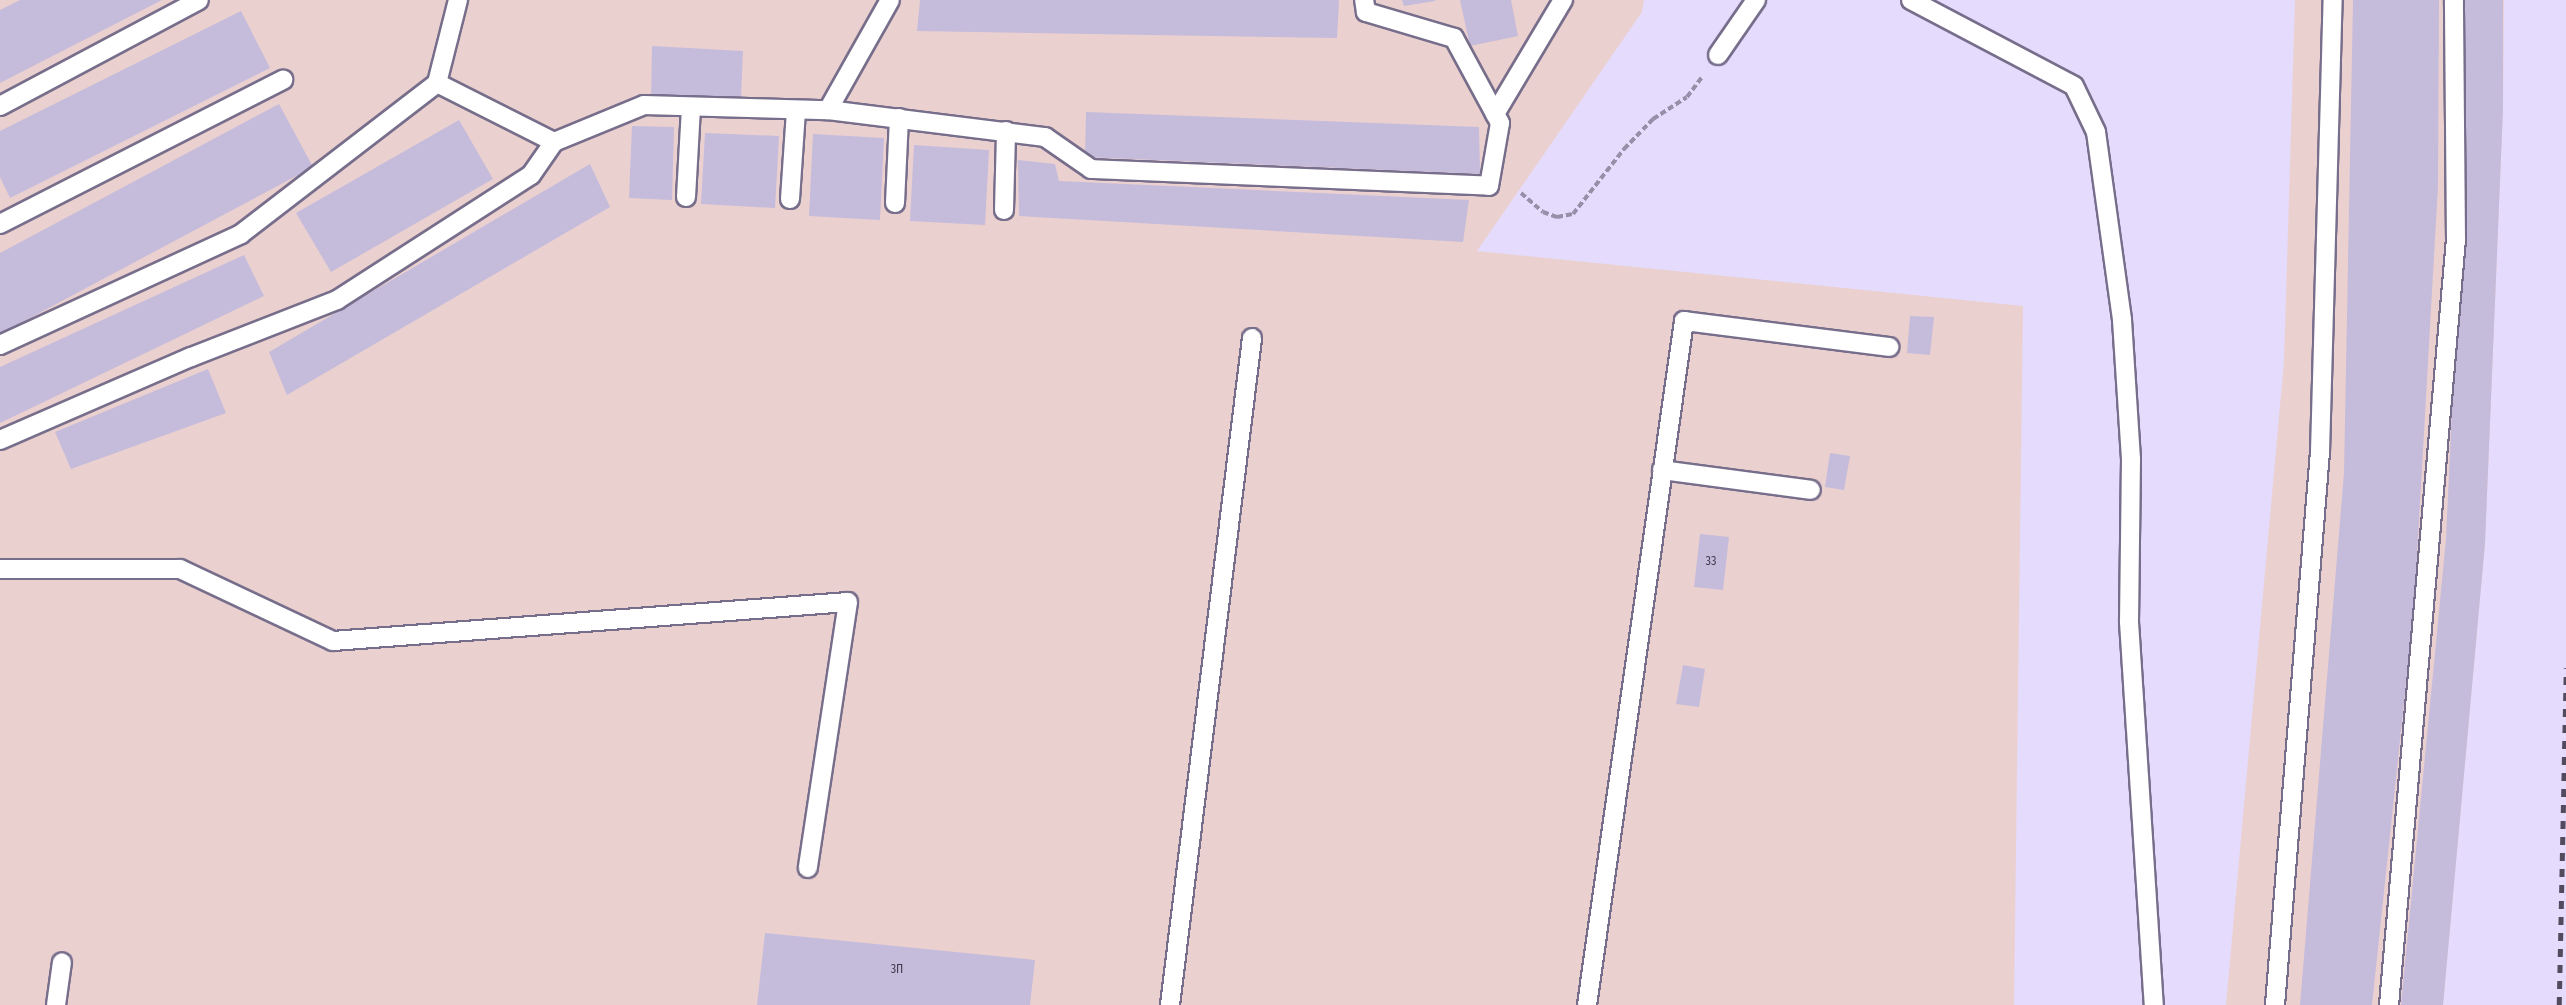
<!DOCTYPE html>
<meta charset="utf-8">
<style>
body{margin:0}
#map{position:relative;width:2566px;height:1005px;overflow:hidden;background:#e5dbfd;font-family:"Fira Sans Condensed",sans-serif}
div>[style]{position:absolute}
.industrial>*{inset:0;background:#ebd0d0}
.building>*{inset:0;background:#c5bbdb}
.path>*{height:4px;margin-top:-2px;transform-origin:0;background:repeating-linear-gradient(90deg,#968fa8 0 6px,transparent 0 9px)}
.roads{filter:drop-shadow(2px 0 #776e8b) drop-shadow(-2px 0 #776e8b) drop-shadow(0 2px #776e8b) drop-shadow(0 -2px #776e8b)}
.lane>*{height:18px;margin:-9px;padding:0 9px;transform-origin:9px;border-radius:9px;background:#fff}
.rail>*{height:4.5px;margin-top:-2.25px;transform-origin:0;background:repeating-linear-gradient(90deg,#514b5e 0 8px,transparent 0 16px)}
span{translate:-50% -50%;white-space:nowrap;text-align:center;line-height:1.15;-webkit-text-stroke:4.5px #e5dbfd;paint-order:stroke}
.number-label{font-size:12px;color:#403b4c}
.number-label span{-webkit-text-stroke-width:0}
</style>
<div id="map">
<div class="industrial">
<div style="clip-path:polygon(0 0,1644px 0,1642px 12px,1477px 251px,2023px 306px,2014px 1005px,0 1005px)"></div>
<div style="clip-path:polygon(2295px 0,2504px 0,2503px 109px,2485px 543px,2443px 1005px,2226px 1005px,2284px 361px)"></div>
</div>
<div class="building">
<div style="clip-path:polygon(20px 0,162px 0,0 83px,0 10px)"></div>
<div style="clip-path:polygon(920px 0,1339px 0,1337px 38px,917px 31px)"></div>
<div style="clip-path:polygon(1402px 0,1435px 0,1435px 1px,1404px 6px)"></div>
<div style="clip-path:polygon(1460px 0,1511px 0,1518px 36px,1470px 46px)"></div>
<div style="clip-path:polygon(2353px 0,2439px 0,2438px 186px,2414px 608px,2372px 1005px,2300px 1005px,2344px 473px)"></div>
<div style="clip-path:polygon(2462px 0,2503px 0,2503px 109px,2485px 543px,2443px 1005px,2401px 1005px,2446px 539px,2460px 236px)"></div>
<div style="clip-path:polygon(241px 11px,270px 68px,10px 198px,0 177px,0 131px)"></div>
<div style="clip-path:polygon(652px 46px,743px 51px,741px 99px,651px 100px)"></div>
<div style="clip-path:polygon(279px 104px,313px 167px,0 334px,0 253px)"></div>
<div style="clip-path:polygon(1086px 112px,1479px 127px,1480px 174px,1085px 157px)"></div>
<div style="clip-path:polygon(459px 120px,493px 179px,331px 272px,296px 213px)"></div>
<div style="clip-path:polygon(632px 126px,674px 127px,672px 200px,629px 198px)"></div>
<div style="clip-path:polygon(705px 133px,779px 136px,775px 208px,701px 204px)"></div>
<div style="clip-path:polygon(813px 134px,884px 138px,880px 220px,809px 216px)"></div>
<div style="clip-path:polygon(914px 145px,989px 150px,985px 225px,910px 221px)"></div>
<div style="clip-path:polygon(1018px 160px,1055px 164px,1059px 181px,1469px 200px,1463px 242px,1019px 216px)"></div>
<div style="clip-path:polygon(590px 164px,610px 207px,287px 395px,269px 352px)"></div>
<div style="clip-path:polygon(244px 255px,264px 296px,0 423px,0 367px)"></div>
<div style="clip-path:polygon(1910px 316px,1934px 317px,1930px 355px,1907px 353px)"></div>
<div style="clip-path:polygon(208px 369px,226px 413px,71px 469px,55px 432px)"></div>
<div style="clip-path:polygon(1830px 453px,1850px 456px,1844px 490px,1825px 487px)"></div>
<div style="clip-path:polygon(1700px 534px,1729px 537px,1723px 590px,1694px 587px)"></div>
<div style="clip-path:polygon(1683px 665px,1705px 669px,1699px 707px,1676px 704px)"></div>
<div style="clip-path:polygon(765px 933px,1035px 960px,1030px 1005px,757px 1005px)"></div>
</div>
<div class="path">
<div style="left:1521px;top:193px;width:29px;rotate:41deg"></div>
<div style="left:1543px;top:212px;width:15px;rotate:20deg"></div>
<div style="left:1557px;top:217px;width:16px;rotate:-11deg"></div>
<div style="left:1573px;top:214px;width:83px;rotate:-51.9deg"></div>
<div style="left:1624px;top:149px;width:42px;rotate:-46deg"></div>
<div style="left:1653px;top:119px;width:40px;rotate:-32.9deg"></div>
<div style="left:1687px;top:97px;width:25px;rotate:-53deg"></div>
</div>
<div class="roads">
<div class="lane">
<div style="left:1911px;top:0;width:184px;rotate:27.8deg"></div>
<div style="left:2074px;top:86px;width:51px;rotate:64.4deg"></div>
<div style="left:2096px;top:132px;width:190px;rotate:82.1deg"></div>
<div style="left:2122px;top:320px;width:139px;rotate:86.3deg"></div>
<div style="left:2131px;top:459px;width:163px;rotate:90.7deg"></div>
<div style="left:2129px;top:622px;width:384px;rotate:86.3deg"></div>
<div style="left:1718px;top:55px;width:67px;rotate:-55.4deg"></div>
<div style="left:0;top:106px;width:225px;rotate:-28deg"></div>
<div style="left:828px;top:110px;width:126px;rotate:-60.6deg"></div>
<div style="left:1495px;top:114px;width:133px;rotate:-59.2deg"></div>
<div style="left:554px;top:142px;width:97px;rotate:-22.3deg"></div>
<div style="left:644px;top:105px;width:184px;rotate:1.6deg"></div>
<div style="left:828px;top:110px;width:219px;rotate:7.1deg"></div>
<div style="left:1045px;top:137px;width:56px;rotate:34.8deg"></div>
<div style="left:1091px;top:169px;width:398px;rotate:2.4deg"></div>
<div style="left:1489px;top:186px;width:64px;rotate:-80.1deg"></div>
<div style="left:1500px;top:123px;width:97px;rotate:-118.4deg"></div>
<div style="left:1454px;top:38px;width:92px;rotate:-163.5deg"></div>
<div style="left:1366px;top:12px;width:12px;rotate:-99deg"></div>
<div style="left:686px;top:197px;width:90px;rotate:-86.8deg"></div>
<div style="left:790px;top:199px;width:89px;rotate:-86.1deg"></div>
<div style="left:895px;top:203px;width:85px;rotate:-87.3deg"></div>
<div style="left:1004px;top:210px;width:79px;rotate:-88.5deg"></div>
<div style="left:0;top:224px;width:318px;rotate:-27deg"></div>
<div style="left:0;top:345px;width:265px;rotate:-24.7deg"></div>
<div style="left:241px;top:234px;width:247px;rotate:-37.6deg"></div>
<div style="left:437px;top:83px;width:86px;rotate:-75.8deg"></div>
<div style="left:0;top:440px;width:208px;rotate:-23.5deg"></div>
<div style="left:191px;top:357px;width:157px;rotate:-21.3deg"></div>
<div style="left:337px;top:300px;width:231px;rotate:-32.8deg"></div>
<div style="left:531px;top:175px;width:40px;rotate:-55.1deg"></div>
<div style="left:554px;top:142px;width:131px;rotate:-153.2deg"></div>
<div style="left:1662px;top:470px;width:150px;rotate:7.6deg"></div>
<div style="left:0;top:569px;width:180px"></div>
<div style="left:180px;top:569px;width:169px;rotate:25.2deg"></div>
<div style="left:333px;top:641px;width:516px;rotate:-4.33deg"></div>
<div style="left:848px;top:602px;width:269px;rotate:98.6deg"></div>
<div style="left:56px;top:1005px;width:43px;rotate:-82.1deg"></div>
<div style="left:1170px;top:1005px;width:672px;rotate:-82.99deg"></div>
<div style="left:1587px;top:1005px;width:691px;rotate:-81.93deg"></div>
<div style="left:1684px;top:321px;width:207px;rotate:7.2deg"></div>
<div style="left:2275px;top:1005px;width:555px;rotate:-85.35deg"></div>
<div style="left:2320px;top:452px;width:452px;rotate:-88.4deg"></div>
<div style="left:2389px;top:1005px;width:769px;rotate:-85deg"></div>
<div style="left:2456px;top:239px;width:239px;rotate:-90.5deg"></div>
</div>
</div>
<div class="rail">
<div style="left:2559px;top:1005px;width:337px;rotate:-88.8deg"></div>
</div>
<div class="number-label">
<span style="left:1711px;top:562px">33</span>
<span style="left:897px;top:970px">3П</span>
</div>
</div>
